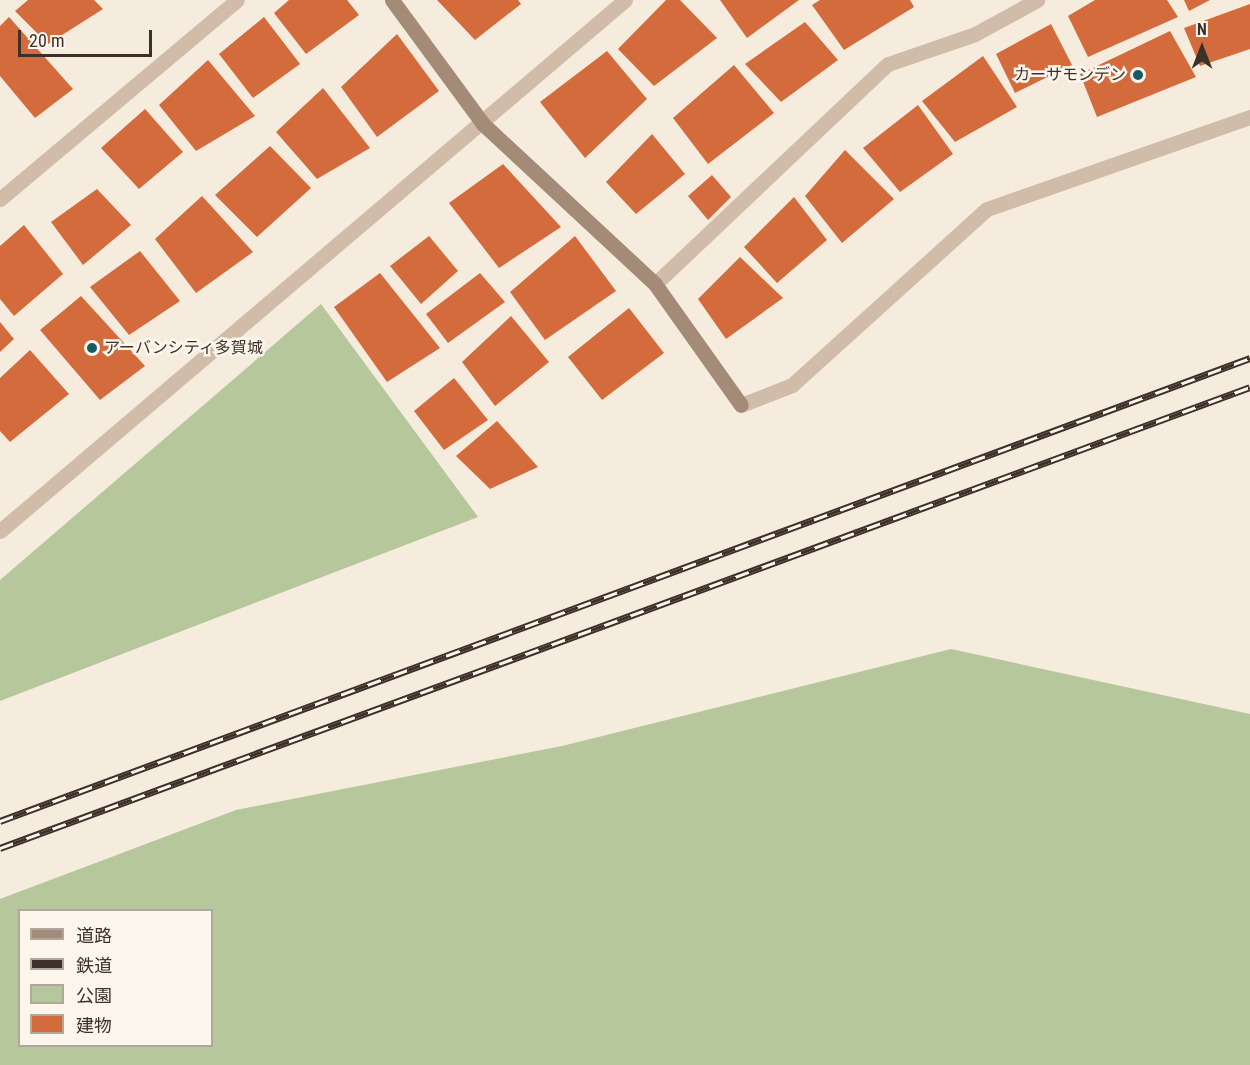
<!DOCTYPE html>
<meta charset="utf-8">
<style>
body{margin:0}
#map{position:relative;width:1250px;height:1065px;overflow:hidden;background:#f5ecde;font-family:"Roboto Condensed","Noto Sans JP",sans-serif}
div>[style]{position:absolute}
.green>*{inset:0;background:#b6c79b}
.building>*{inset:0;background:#d46b3d}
.street>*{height:15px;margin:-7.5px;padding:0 7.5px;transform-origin:7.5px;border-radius:7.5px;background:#d0bca8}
.secondary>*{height:15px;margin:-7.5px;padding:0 7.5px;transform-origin:7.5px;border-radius:7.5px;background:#a48b78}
.rail>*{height:7px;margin-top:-3.5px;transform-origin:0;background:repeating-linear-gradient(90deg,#fcf5eb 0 14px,#3c3029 0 28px);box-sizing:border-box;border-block:2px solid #3c3029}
.dots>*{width:16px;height:16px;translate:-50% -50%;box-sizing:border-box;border:3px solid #fcf5eb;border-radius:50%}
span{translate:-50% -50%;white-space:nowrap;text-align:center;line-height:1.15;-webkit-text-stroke:5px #fcf5eb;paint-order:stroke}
.poi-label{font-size:16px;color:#3c3029}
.right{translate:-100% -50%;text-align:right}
.left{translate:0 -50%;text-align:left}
.legend{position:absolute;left:18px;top:909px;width:195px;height:138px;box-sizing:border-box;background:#fcf5eb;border:2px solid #afa69d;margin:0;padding:8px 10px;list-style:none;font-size:18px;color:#3c3029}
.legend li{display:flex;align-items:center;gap:12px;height:30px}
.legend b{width:30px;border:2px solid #afa69d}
.north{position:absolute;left:1172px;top:18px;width:60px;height:60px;-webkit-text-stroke:4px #fcf5eb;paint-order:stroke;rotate:0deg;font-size:16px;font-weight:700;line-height:24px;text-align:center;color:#3c3029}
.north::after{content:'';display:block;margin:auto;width:21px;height:27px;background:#3c3029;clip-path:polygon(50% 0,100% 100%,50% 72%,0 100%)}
.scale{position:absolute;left:18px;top:30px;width:134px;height:27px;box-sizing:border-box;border:3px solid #3c3029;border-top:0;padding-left:8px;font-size:18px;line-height:21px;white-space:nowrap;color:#3c3029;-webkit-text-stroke:4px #fcf5eb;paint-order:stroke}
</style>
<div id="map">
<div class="green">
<div style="clip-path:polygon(321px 304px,478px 517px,0 701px,0 580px)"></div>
<div style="clip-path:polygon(evenodd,951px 649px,1250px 714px,1250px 1065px,0 1065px,0 899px,236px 810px,562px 746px,951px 649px,212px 910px,212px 1046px,20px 1046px,20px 910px,212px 910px)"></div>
</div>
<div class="building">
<div style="clip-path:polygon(28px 0,94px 0,103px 9px,48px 44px,15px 11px)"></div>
<div style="clip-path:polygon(289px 0,347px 0,359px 15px,306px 54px,274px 13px)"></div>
<div style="clip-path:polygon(437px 0,518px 0,521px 4px,475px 40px)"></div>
<div style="clip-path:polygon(666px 0,680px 0,717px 38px,654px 86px,618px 49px)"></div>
<div style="clip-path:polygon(720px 0,799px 0,747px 38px)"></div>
<div style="clip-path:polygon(820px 0,910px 0,914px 7px,844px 50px,812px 5px)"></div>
<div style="clip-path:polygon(1095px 0,1167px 0,1178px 17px,1088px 57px,1068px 16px)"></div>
<div style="clip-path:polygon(1184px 0,1210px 0,1189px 11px)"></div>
<div style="clip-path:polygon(1250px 4px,1250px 49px,1200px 66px,1184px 28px)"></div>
<div style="clip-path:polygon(9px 17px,73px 89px,35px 118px,0 76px,0 26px)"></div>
<div style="clip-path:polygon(264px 17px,300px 64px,253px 98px,219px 54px)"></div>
<div style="clip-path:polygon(805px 22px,838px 60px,781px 102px,745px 64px)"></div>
<div style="clip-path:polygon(1051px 24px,1072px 65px,1015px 93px,996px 54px)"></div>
<div style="clip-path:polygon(1170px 31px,1196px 77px,1097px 117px,1080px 74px)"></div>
<div style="clip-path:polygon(397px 34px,439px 91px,377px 137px,341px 87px)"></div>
<div style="clip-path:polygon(607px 51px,647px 99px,585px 158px,540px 102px)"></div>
<div style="clip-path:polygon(983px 56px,1017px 107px,955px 142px,922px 101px)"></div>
<div style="clip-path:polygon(208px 60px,255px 116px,196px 151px,159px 105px)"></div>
<div style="clip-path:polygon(734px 65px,774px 113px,708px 164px,673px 118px)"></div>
<div style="clip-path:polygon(323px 88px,370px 148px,317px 179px,276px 132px)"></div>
<div style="clip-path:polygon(918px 105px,953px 154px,900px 192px,863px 148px)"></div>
<div style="clip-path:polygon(145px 109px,183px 152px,139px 189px,101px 148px)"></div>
<div style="clip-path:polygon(652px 134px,685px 174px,636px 214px,606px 182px)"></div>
<div style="clip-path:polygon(270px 146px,311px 188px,257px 237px,215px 195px)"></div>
<div style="clip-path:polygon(845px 150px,894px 199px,842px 243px,805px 196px)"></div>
<div style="clip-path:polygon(503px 164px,561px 227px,499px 268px,449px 203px)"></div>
<div style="clip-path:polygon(712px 175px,731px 197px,708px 220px,688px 196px)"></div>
<div style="clip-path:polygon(97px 189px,131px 225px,83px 265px,51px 222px)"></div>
<div style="clip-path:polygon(202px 196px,253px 252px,196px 293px,155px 239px)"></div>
<div style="clip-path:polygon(794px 197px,827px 240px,777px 283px,744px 247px)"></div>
<div style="clip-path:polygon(24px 225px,63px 274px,14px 316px,0 299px,0 246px)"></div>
<div style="clip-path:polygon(429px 236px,458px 271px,421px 304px,390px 266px)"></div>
<div style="clip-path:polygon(575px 236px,616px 291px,545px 340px,510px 292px)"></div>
<div style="clip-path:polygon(140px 251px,180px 301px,129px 335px,90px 287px)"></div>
<div style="clip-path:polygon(740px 257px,783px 298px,726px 339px,698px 299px)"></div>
<div style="clip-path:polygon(380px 273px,440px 348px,387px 382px,334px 307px)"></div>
<div style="clip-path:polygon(480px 273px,505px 302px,448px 343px,426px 314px)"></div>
<div style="clip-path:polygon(81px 296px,145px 366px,100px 400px,40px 330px)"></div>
<div style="clip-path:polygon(629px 308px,664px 353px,602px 400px,568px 357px)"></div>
<div style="clip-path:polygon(511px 316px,549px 362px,495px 406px,462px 362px)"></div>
<div style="clip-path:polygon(0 322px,14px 339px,0 352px)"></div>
<div style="clip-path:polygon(30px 350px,69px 394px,10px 442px,0 431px,0 378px)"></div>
<div style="clip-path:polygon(454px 378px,488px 420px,444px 450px,414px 411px)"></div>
<div style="clip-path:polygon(497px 421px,538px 467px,490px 489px,456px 456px)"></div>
</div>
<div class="street">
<div style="left:0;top:199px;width:309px;rotate:-40deg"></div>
<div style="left:655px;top:284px;width:320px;rotate:-43.4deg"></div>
<div style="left:888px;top:64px;width:92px;rotate:-19deg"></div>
<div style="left:975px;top:34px;width:71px;rotate:-28.7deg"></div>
<div style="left:741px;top:405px;width:55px;rotate:-21.4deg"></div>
<div style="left:792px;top:385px;width:263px;rotate:-42.1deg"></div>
<div style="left:987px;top:209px;width:279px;rotate:-19.3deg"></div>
<div style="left:0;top:531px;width:820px;rotate:-40.35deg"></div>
</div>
<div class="secondary">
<div style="left:392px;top:0;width:154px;rotate:53.7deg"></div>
<div style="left:483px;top:124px;width:235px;rotate:42.9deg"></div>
<div style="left:655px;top:284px;width:148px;rotate:54.6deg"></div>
</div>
<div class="rail">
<div style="left:0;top:821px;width:1333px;rotate:-20.32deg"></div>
<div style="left:0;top:848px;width:1332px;rotate:-20.24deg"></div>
</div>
<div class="dots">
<div style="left:1138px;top:75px;background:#185963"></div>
<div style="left:92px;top:348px;background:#185963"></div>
</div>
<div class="poi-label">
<span class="right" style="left:1126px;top:75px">カーサモンデン</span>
<span class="left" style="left:104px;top:348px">アーバンシティ多賀城</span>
</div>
<ul class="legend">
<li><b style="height:8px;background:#a48b78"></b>道路</li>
<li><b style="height:8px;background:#3c3029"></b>鉄道</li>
<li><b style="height:16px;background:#b6c79b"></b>公園</li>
<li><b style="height:16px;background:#d46b3d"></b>建物</li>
</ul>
<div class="north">N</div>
<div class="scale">20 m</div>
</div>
